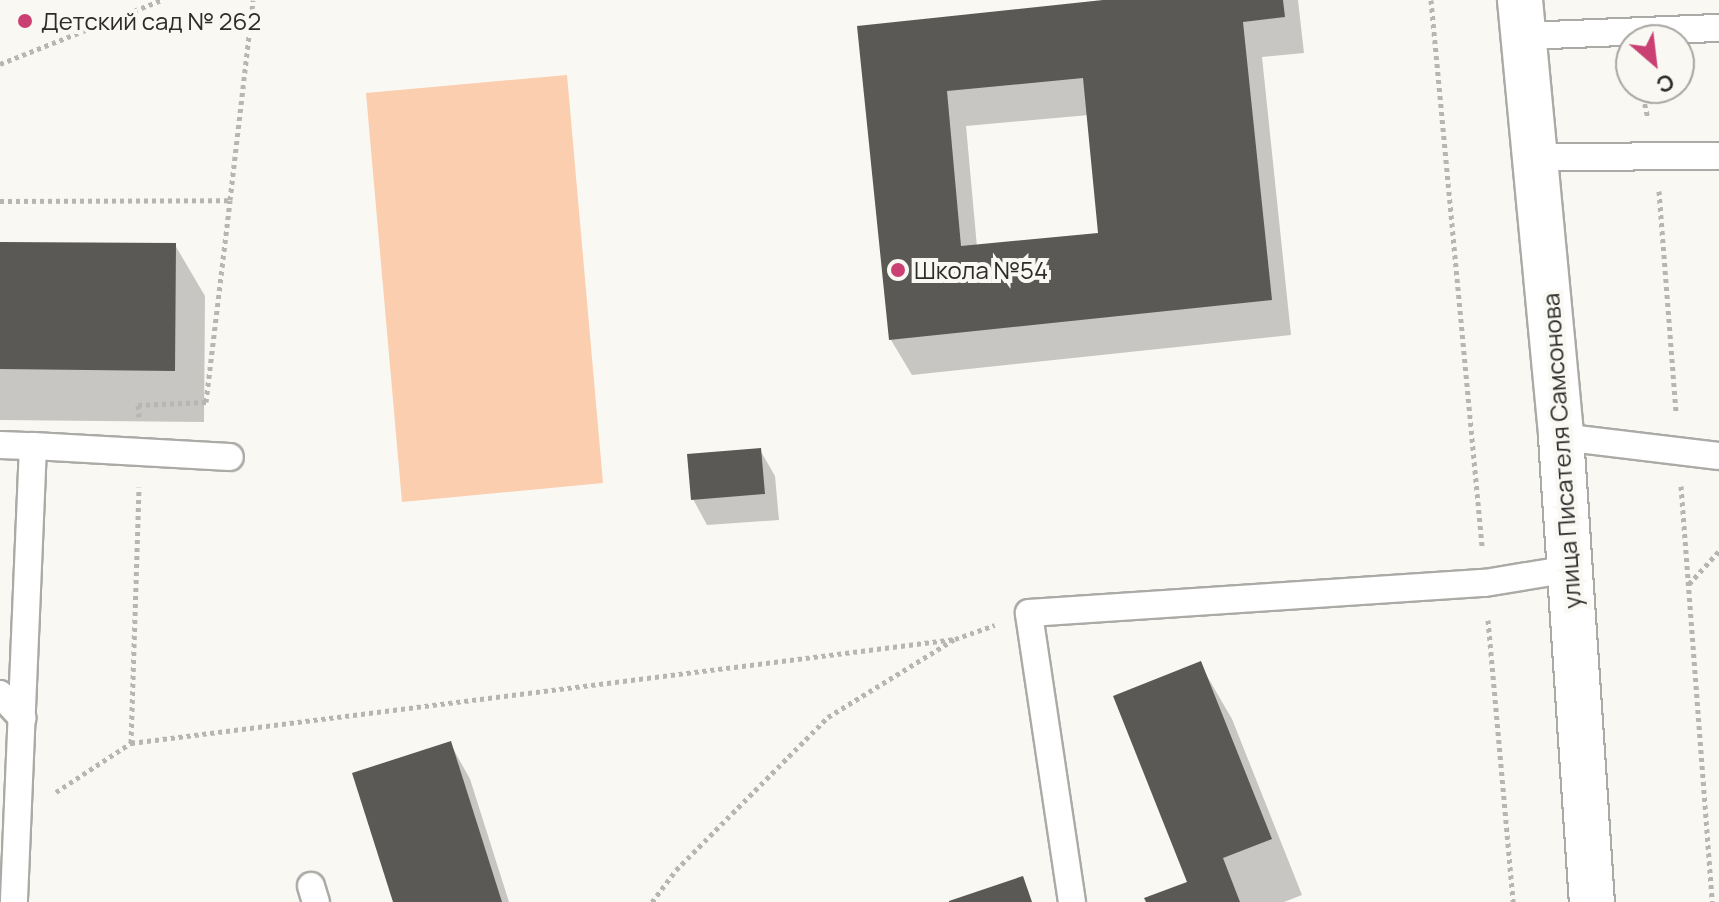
<!DOCTYPE html>
<meta charset="utf-8">
<style>
body{margin:0}
#map{position:relative;width:1719px;height:902px;overflow:hidden;background:#f9f8f3;font-family:Manrope,sans-serif}
div>[style]{position:absolute}
.green>*{inset:0;background:#faceae}
.shadow>*{inset:0;background:#0003}
.building>*{inset:0;background:#5b5956}
.path>*{height:5px;margin-top:-2.5px;transform-origin:0;background:repeating-linear-gradient(90deg,#b7b6b2 0 4px,transparent 0 8px)}
.roads{filter:drop-shadow(2px 0 #abaaa6) drop-shadow(-2px 0 #abaaa6) drop-shadow(0 2px #abaaa6) drop-shadow(0 -2px #abaaa6)}
.service>*{height:26px;margin:-13px;padding:0 13px;transform-origin:13px;border-radius:13px;background:#fff}
.minor>*{height:44px;margin:-22px;padding:0 22px;transform-origin:22px;border-radius:22px;background:#fff}
.dots>*{width:22px;height:22px;translate:-50% -50%;box-sizing:border-box;border:4px solid #f9f8f3;border-radius:50%}
span{translate:-50% -50%;white-space:nowrap;text-align:center;line-height:1.15;-webkit-text-stroke:8px #f9f8f3;paint-order:stroke}
.poi-label{font-size:24px;color:#2c2c2a}
.left{translate:0 -50%;text-align:left}
.street-label{font-size:24px;color:#2c2c2a}
.north{position:absolute;left:1615px;top:24px;width:80px;height:80px;box-sizing:border-box;background:#f9f8f3;border:2px solid #a7a6a3;border-radius:50%;rotate:152deg;font-size:22px;font-weight:700;line-height:32px;text-align:center;color:#2c2c2a}
.north::after{content:'';display:block;margin:auto;width:28px;height:36px;background:#cb4073;clip-path:polygon(50% 0,100% 100%,50% 72%,0 100%)}
</style>
<div id="map">
<div class="green">
<div style="clip-path:polygon(567px 75px,603px 483px,402px 502px,366px 93px)"></div>
</div>
<div class="shadow">
<div style="clip-path:polygon(evenodd,1115px 0,1298px 0,1304px 53px,1262px 57px,1291px 335px,912px 375px,891px 340px,859px 28px,1115px 0,1089px 115px,1100px 235px,977px 247px,966px 126px,1089px 115px)"></div>
<div style="clip-path:polygon(0 244px,175px 245px,205px 296px,204px 422px,0 420px)"></div>
<div style="clip-path:polygon(760px 450px,775px 476px,779px 520px,707px 525px,693px 499px)"></div>
<div style="clip-path:polygon(1200px 664px,1232px 719px,1302px 895px,1284px 902px,1148px 902px,1190px 883px)"></div>
<div style="clip-path:polygon(450px 743px,470px 779px,509px 902px,395px 902px)"></div>
</div>
<div class="building">
<div style="clip-path:polygon(evenodd,1103px 0,1283px 0,1285px 17px,1243px 22px,1272px 300px,889px 340px,857px 26px,1103px 0,1083px 78px,1098px 233px,961px 246px,947px 91px,1083px 78px)"></div>
<div style="clip-path:polygon(0 242px,176px 243px,175px 371px,0 369px)"></div>
<div style="clip-path:polygon(761px 448px,765px 494px,691px 500px,687px 454px)"></div>
<div style="clip-path:polygon(1201px 661px,1272px 839px,1223px 858px,1240px 902px,1146px 902px,1144px 898px,1187px 882px,1113px 696px)"></div>
<div style="clip-path:polygon(451px 741px,502px 902px,393px 902px,352px 773px)"></div>
<div style="clip-path:polygon(1023px 876px,1032px 902px,949px 902px,949px 901px)"></div>
</div>
<div class="path">
<div style="left:1431px;top:0;width:548px;rotate:84.66deg"></div>
<div style="left:0;top:64px;width:174px;rotate:-21.6deg"></div>
<div style="left:1641px;top:88px;width:31px;rotate:77deg"></div>
<div style="left:1659px;top:191px;width:223px;rotate:85.6deg"></div>
<div style="left:0;top:201px;width:230px;rotate:-0.2deg"></div>
<div style="left:230px;top:200px;width:201px;rotate:-83.4deg"></div>
<div style="left:139px;top:417px;width:12px;rotate:-95deg"></div>
<div style="left:138px;top:405px;width:68px;rotate:-2.5deg"></div>
<div style="left:206px;top:402px;width:203px;rotate:-83.2deg"></div>
<div style="left:1681px;top:486px;width:417px;rotate:85.7deg"></div>
<div style="left:1689px;top:584px;width:45px;rotate:-47.7deg"></div>
<div style="left:1488px;top:620px;width:283px;rotate:84.9deg"></div>
<div style="left:131px;top:743px;width:831px;rotate:-7.19deg"></div>
<div style="left:56px;top:792px;width:90px;rotate:-33.2deg"></div>
<div style="left:131px;top:743px;width:256px;rotate:-88.2deg"></div>
<div style="left:652px;top:902px;width:40px;rotate:-53deg"></div>
<div style="left:676px;top:870px;width:216px;rotate:-45.2deg"></div>
<div style="left:828px;top:717px;width:149px;rotate:-31.6deg"></div>
<div style="left:955px;top:639px;width:42px;rotate:-19.3deg"></div>
</div>
<div class="roads">
<div class="service">
<div style="left:1525px;top:36px;width:194px;rotate:-2.4deg"></div>
<div style="left:1538px;top:157px;width:181px;rotate:-0.3deg"></div>
<div style="left:1561px;top:437px;width:159px;rotate:6.9deg"></div>
<div style="left:0;top:445px;width:33px;rotate:2deg"></div>
<div style="left:33px;top:446px;width:456px;rotate:92.4deg"></div>
<div style="left:33px;top:446px;width:197px;rotate:3.2deg"></div>
<div style="left:0;top:694px;width:33px;rotate:47deg"></div>
<div style="left:311px;top:886px;width:17px;rotate:73deg"></div>
<div style="left:1072px;top:902px;width:292px;rotate:-98.5deg"></div>
<div style="left:1029px;top:613px;width:457px;rotate:-3.8deg"></div>
<div style="left:1485px;top:583px;width:86px;rotate:-9.4deg"></div>
</div>
<div class="minor">
<div style="left:1520px;top:0;width:439px;rotate:84.6deg"></div>
<div style="left:1561px;top:437px;width:466px;rotate:86.2deg"></div>
</div>
</div>
<div class="dots">
<div style="left:25px;top:21px;background:#cb4073"></div>
<div style="left:898px;top:270px;background:#cb4073"></div>
</div>
<div class="poi-label">
<span class="left" style="left:41px;top:21px">Детский сад № 262</span>
<span class="left" style="left:914px;top:270px">Школа №54</span>
</div>
<div class="street-label">
<span style="left:1561px;top:451px;rotate:-94deg">улица Писателя Самсонова</span>
</div>
<div class="north">С</div>
</div>
